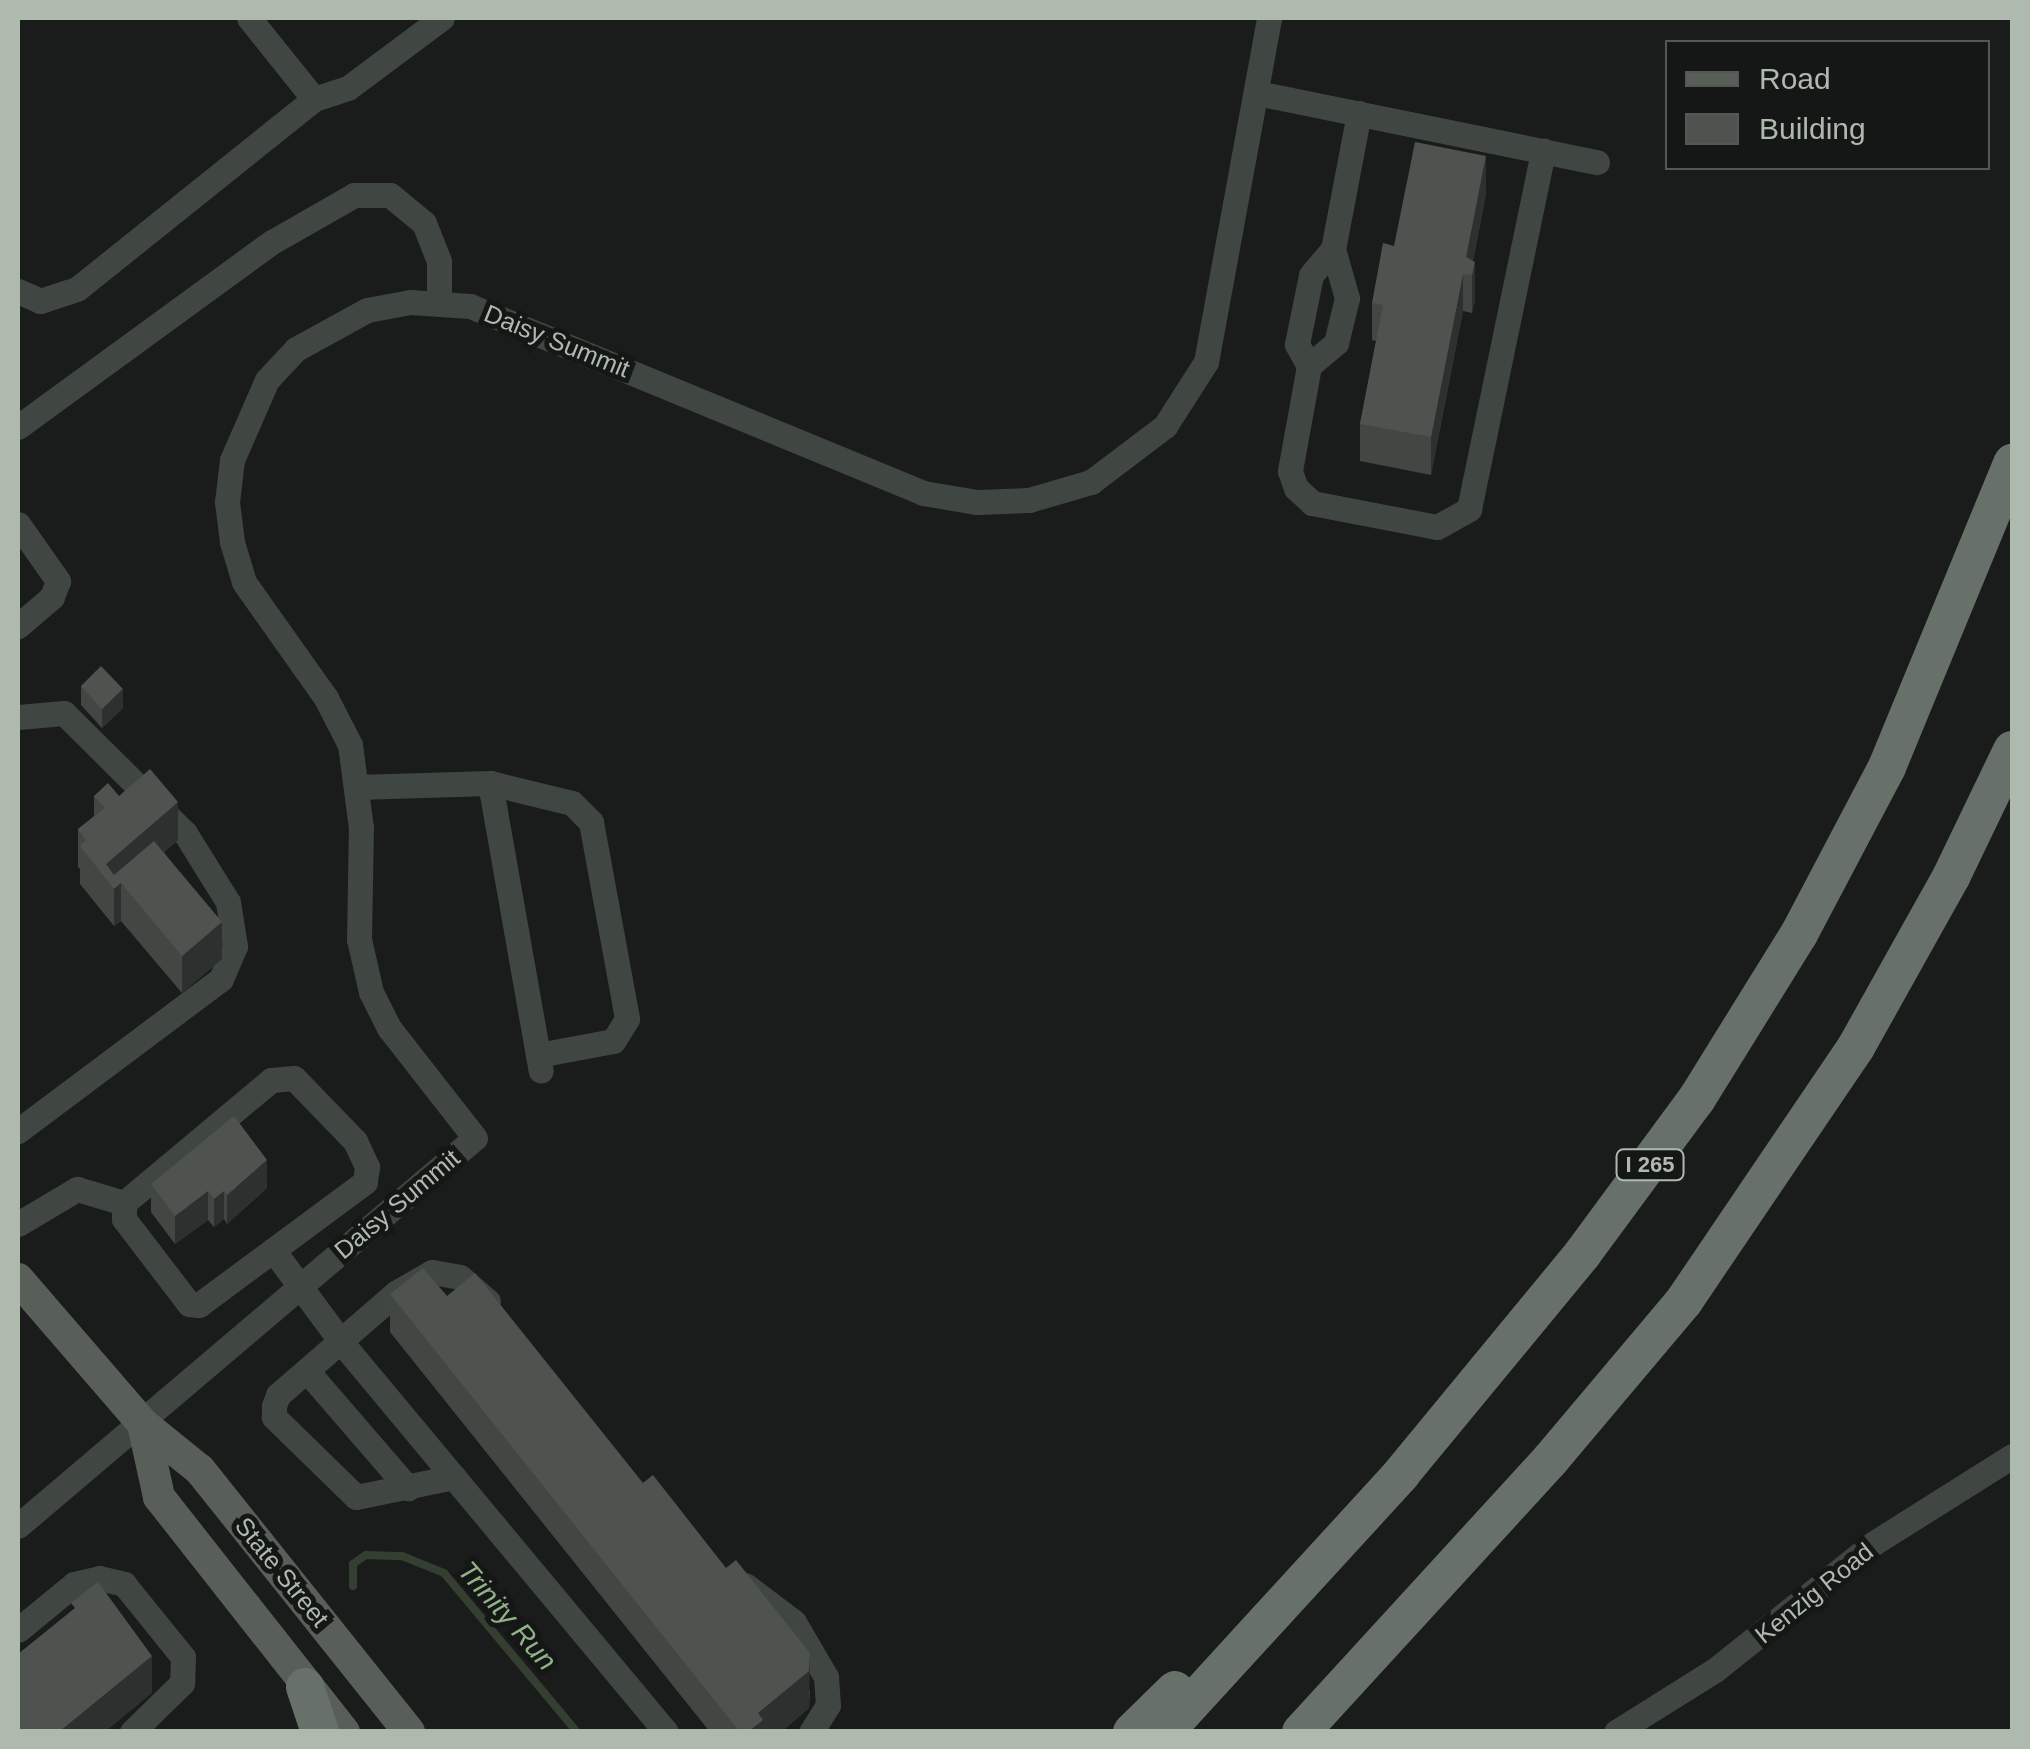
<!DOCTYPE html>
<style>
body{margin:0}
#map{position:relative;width:2030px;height:1749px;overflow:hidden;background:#1a1c1b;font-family:Helvetica,sans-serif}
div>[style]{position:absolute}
.stream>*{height:8px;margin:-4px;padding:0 4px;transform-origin:4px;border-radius:4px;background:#343f31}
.minor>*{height:25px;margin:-12.5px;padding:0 12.5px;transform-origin:12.5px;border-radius:12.5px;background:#404641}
.major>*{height:32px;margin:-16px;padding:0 16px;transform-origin:16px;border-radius:16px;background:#585f59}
.highway>*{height:38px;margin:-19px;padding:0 19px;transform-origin:19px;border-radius:19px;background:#687169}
.wall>*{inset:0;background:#424743}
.shaded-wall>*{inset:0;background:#2d302e}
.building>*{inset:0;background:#4e534f}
span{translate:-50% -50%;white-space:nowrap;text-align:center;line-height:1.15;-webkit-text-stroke:10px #151716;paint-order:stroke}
.shield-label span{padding:2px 8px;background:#151716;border:2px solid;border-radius:8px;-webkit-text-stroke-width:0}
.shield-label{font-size:22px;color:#aebaae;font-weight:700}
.street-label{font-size:25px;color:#aebaae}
.water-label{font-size:28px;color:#91b189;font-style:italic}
.frame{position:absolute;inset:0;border:20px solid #aebaae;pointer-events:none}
.legend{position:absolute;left:1665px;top:40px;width:325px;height:130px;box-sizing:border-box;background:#151716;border:2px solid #525853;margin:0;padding:12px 18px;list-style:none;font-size:30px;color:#aebaae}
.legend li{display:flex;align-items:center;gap:20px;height:50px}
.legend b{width:50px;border:2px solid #525853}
</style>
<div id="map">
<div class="stream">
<div style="left:353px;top:1586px;width:22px;rotate:-90deg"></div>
<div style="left:353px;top:1564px;width:16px;rotate:-35deg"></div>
<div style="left:366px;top:1555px;width:36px;rotate:2deg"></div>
<div style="left:402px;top:1556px;width:45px;rotate:22deg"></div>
<div style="left:444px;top:1573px;width:207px;rotate:50.1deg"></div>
</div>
<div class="minor">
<div style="left:249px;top:18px;width:104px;rotate:51.3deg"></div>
<div style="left:1257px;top:93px;width:347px;rotate:11.5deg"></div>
<div style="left:1359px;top:113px;width:138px;rotate:100.8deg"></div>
<div style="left:1333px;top:249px;width:51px;rotate:74.1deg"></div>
<div style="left:1347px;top:298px;width:46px;rotate:103.7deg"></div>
<div style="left:1336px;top:343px;width:35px;rotate:140deg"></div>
<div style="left:1309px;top:366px;width:107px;rotate:100.3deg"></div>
<div style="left:1290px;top:471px;width:18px;rotate:71deg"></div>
<div style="left:1296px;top:488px;width:22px;rotate:43deg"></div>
<div style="left:1312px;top:503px;width:127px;rotate:10.9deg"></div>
<div style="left:1437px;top:527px;width:37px;rotate:-29deg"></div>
<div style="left:1469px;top:509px;width:366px;rotate:-78.3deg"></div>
<div style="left:18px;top:291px;width:24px;rotate:24deg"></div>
<div style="left:40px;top:301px;width:39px;rotate:-18deg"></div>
<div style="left:77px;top:289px;width:304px;rotate:-38.7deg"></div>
<div style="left:314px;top:99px;width:36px;rotate:-18deg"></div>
<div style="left:348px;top:88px;width:117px;rotate:-36.7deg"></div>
<div style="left:1309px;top:366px;width:25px;rotate:-119deg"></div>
<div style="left:1297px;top:344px;width:70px;rotate:-78.5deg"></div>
<div style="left:1311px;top:275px;width:34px;rotate:-50deg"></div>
<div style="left:18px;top:427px;width:314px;rotate:-36.1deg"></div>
<div style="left:272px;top:242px;width:95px;rotate:-29.8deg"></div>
<div style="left:354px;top:195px;width:36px"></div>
<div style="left:390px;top:195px;width:44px;rotate:39.5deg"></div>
<div style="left:424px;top:223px;width:41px;rotate:68.5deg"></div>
<div style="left:439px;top:261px;width:43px;rotate:90deg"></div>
<div style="left:18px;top:524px;width:70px;rotate:54.9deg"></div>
<div style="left:58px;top:581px;width:17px;rotate:111deg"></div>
<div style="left:52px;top:597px;width:45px;rotate:139.5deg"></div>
<div style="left:18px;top:717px;width:46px;rotate:-5deg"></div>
<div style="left:64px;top:713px;width:170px;rotate:44.8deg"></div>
<div style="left:185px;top:833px;width:81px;rotate:58.1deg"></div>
<div style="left:228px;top:902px;width:45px;rotate:81deg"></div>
<div style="left:235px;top:946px;width:36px;rotate:113deg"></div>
<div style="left:221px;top:979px;width:254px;rotate:143.2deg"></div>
<div style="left:490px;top:783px;width:84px;rotate:13.7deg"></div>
<div style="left:572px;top:803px;width:27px;rotate:45deg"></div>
<div style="left:591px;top:822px;width:200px;rotate:79.6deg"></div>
<div style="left:627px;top:1019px;width:26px;rotate:122deg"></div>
<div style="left:613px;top:1041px;width:76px;rotate:169.4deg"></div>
<div style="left:357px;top:787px;width:133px;rotate:-1.7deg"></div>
<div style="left:490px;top:783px;width:292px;rotate:80deg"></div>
<div style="left:294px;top:1078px;width:88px;rotate:45.9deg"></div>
<div style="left:355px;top:1141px;width:29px;rotate:65deg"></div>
<div style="left:367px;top:1167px;width:15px;rotate:98deg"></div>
<div style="left:365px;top:1182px;width:207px;rotate:143.5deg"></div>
<div style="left:199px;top:1305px;width:10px;rotate:-174deg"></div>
<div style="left:189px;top:1304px;width:107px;rotate:-127.4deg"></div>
<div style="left:124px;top:1219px;width:16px;rotate:-90deg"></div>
<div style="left:124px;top:1203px;width:192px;rotate:-39.9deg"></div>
<div style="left:271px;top:1080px;width:23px;rotate:-5deg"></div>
<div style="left:18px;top:1224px;width:69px;rotate:-30.7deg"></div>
<div style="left:77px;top:1189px;width:49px;rotate:16.6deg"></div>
<div style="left:273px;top:1250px;width:116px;rotate:53.4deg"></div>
<div style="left:342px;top:1343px;width:506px;rotate:50.21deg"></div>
<div style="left:307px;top:1371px;width:155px;rotate:49.2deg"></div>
<div style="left:454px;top:1477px;width:100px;rotate:168.5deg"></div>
<div style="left:356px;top:1497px;width:115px;rotate:-135.7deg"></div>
<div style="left:274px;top:1417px;width:11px;rotate:-90deg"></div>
<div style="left:274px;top:1406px;width:12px;rotate:-70deg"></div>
<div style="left:278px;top:1395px;width:157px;rotate:-40.9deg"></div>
<div style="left:397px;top:1292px;width:40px;rotate:-29.7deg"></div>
<div style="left:432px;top:1272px;width:28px;rotate:10deg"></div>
<div style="left:460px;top:1277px;width:37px;rotate:41deg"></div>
<div style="left:18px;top:1526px;width:599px;rotate:-40.33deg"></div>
<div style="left:475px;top:1138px;width:140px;rotate:-128deg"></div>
<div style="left:389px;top:1028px;width:40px;rotate:-116.6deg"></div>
<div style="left:371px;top:992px;width:54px;rotate:-102.8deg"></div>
<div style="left:359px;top:939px;width:111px;rotate:-89deg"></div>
<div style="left:361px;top:828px;width:84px;rotate:-97.5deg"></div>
<div style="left:350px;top:745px;width:53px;rotate:-117.1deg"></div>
<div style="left:326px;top:698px;width:142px;rotate:-125.3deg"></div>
<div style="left:244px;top:582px;width:42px;rotate:-106.7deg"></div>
<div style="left:232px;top:542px;width:40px;rotate:-97.1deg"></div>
<div style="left:227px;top:502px;width:42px;rotate:-83.2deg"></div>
<div style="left:232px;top:460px;width:87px;rotate:-66.4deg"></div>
<div style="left:267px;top:380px;width:42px;rotate:-46.9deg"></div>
<div style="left:296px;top:349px;width:81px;rotate:-28.8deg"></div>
<div style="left:367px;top:310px;width:44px;rotate:-10.5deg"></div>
<div style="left:410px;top:302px;width:60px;rotate:3.8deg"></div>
<div style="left:470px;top:306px;width:490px;rotate:22.4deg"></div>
<div style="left:923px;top:493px;width:55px;rotate:9.5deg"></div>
<div style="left:977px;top:502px;width:52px;rotate:-2.2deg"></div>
<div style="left:1029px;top:500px;width:65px;rotate:-16.2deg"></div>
<div style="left:1091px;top:482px;width:93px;rotate:-37.1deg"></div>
<div style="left:1165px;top:426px;width:76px;rotate:-57.4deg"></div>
<div style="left:1206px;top:362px;width:350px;rotate:-79.6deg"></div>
<div style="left:745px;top:1585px;width:61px;rotate:37.1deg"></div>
<div style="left:794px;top:1622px;width:64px;rotate:59.8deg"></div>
<div style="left:826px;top:1677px;width:28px;rotate:86deg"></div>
<div style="left:828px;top:1705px;width:32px;rotate:122deg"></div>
<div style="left:18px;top:1630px;width:72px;rotate:-39.4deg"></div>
<div style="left:74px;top:1584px;width:26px;rotate:-13deg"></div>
<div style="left:99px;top:1578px;width:26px;rotate:13deg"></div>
<div style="left:124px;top:1584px;width:94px;rotate:51.1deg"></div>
<div style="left:183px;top:1657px;width:26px;rotate:92deg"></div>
<div style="left:182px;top:1683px;width:70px;rotate:135.6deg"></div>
<div style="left:1616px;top:1732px;width:117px;rotate:-32.1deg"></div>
<div style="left:1715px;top:1670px;width:203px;rotate:-38.6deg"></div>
<div style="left:1874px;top:1543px;width:163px;rotate:-32.2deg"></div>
</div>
<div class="major">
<div style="left:18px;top:1279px;width:191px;rotate:49.2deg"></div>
<div style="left:143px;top:1424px;width:73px;rotate:38.9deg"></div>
<div style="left:200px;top:1470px;width:335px;rotate:51.4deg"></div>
<div style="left:143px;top:1424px;width:75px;rotate:77.6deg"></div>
<div style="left:159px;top:1497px;width:299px;rotate:51.8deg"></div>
</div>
<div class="highway">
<div style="left:305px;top:1687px;width:47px;rotate:71.6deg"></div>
<div style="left:1132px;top:1732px;width:60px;rotate:-44.3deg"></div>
<div style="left:1165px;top:1732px;width:350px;rotate:-47.5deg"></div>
<div style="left:1401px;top:1474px;width:286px;rotate:-50.5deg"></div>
<div style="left:1583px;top:1253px;width:190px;rotate:-53.6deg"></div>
<div style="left:1696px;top:1100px;width:195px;rotate:-58.2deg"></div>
<div style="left:1799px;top:934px;width:189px;rotate:-62.2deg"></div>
<div style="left:1887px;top:767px;width:329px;rotate:-67.6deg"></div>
<div style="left:1301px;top:1732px;width:370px;rotate:-47.5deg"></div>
<div style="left:1551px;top:1459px;width:207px;rotate:-49.9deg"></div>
<div style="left:1684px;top:1301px;width:307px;rotate:-55.9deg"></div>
<div style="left:1856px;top:1047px;width:195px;rotate:-60.8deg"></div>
<div style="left:1951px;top:877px;width:141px;rotate:-64.3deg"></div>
</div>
<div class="wall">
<div style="clip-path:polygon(1486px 194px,1473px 261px,1475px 300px,1472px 313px,1463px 311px,1431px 475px,1360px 461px,1360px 424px,1376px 341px,1372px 340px,1372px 303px,1394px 246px)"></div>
<div style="clip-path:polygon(81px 686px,123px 708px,102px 728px,81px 705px)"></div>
<div style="clip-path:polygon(94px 796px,119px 796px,178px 840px,164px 852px,222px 959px,182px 993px,121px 921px,114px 926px,80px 884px,80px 869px,78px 867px,78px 829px,94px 816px)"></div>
<div style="clip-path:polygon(151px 1184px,267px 1188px,227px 1224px,224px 1219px,214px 1227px,208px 1220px,175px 1244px,151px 1212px)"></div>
<div style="clip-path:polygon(390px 1294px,447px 1296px,810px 1690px,809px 1708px,781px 1732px,710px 1732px,390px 1332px)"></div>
</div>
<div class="shaded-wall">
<div style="clip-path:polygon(1486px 156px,1486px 194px,1470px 275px,1466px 257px)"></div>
<div style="clip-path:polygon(1475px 262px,1475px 300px,1472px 313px,1472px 275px)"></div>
<div style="clip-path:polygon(1463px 274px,1463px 311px,1431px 475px,1431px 437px)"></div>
<div style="clip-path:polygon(123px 689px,123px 708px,102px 728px,102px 709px)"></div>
<div style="clip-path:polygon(178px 802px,178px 840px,123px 886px,121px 883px,121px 921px,114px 926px,114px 889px,106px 864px)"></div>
<div style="clip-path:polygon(222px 922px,222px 959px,182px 993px,182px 956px)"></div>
<div style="clip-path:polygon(267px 1160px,267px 1188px,227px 1224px,227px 1195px)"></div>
<div style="clip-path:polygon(208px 1191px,208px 1220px,175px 1244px,175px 1216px)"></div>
<div style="clip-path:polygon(224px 1191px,224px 1219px,214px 1227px,214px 1199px)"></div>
<div style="clip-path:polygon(810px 1653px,809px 1708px,781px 1732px,748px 1732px,758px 1713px)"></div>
<div style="clip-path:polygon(152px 1656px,152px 1693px,105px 1732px,59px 1732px)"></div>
</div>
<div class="building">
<div style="clip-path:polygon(1415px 142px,1486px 156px,1466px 257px,1475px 262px,1472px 275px,1463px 274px,1431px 437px,1360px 424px,1383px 305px,1372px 303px,1383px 243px,1394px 246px)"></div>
<div style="clip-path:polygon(101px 666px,123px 689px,102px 709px,81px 686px)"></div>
<div style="clip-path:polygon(150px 769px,178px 802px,106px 864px,114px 875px,154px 841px,222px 922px,182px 956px,121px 883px,114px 889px,80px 846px,86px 840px,78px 829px,105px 808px,94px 796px,108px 783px,119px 796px)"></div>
<div style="clip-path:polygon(234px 1116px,267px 1160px,227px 1195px,224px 1191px,214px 1199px,208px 1191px,175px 1216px,151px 1184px)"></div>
<div style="clip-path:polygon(423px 1268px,447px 1296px,475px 1273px,643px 1483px,653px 1475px,726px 1568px,736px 1560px,810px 1653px,809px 1671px,758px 1713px,763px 1720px,748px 1732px,740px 1732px,390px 1294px)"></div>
<div style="clip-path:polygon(98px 1582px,152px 1656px,59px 1732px,18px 1732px,18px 1654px,75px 1608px,71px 1603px)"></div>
</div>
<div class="shield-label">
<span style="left:1650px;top:1165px">I 265</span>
</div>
<div class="street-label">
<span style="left:557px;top:341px;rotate:22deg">Daisy Summit</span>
<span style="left:397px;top:1204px;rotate:-40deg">Daisy Summit</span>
<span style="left:282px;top:1572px;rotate:51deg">State Street</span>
<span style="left:1814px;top:1593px;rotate:-39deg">Kenzig Road</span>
</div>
<div class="water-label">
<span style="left:507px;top:1616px;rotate:49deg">Trinity Run</span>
</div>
<div class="frame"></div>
<ul class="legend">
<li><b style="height:12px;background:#585f59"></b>Road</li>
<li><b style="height:28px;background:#4e534f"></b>Building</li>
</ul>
</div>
